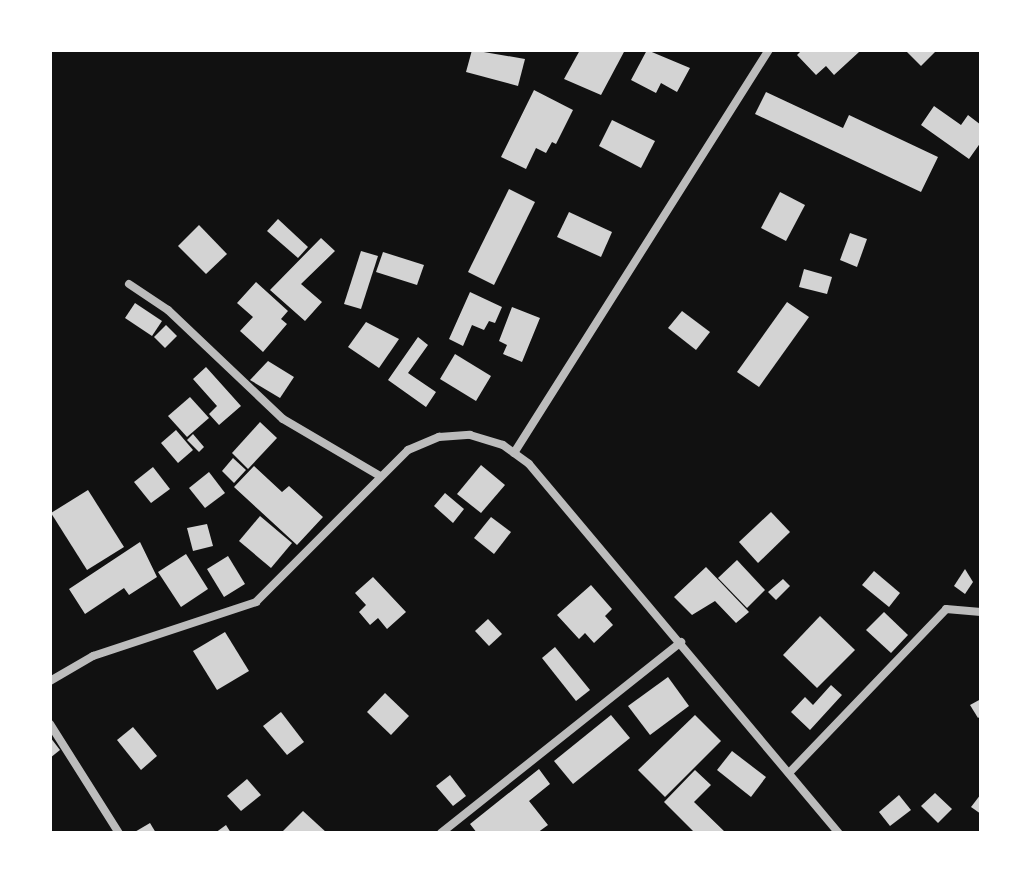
<!DOCTYPE html>
<style>
body{margin:0}
#map{position:relative;width:1031px;height:883px;overflow:hidden;background:#111;font-family:"Golos Text",sans-serif}
div>[style]{position:absolute}
.building>*{inset:0;background:#d3d3d3}
.minor>*{height:8px;margin:-4px;padding:0 4px;transform-origin:4px;border-radius:4px;background:#bcbcbc}
span{translate:-50% -50%;white-space:nowrap;text-align:center;line-height:1.15;-webkit-text-stroke:6px #fff;paint-order:stroke}
.frame{position:absolute;inset:0;border:52px solid #fff;pointer-events:none}
</style>
<div id="map">
<div class="building">
<div style="clip-path:polygon(472px 50px,525px 59px,518px 86px,466px 72px)"></div>
<div style="clip-path:polygon(580px 50px,625px 50px,601px 95px,564px 79px)"></div>
<div style="clip-path:polygon(647px 50px,690px 68px,677px 92px,661px 83px,656px 93px,631px 80px)"></div>
<div style="clip-path:polygon(802px 50px,858px 50px,859px 52px,834px 75px,826px 66px,816px 75px,797px 55px)"></div>
<div style="clip-path:polygon(905px 50px,937px 50px,921px 66px)"></div>
<div style="clip-path:polygon(534px 90px,573px 110px,556px 144px,552px 142px,546px 153px,536px 148px,526px 169px,501px 157px)"></div>
<div style="clip-path:polygon(766px 92px,843px 128px,849px 115px,938px 157px,921px 192px,755px 114px)"></div>
<div style="clip-path:polygon(934px 106px,961px 125px,968px 115px,981px 125px,981px 142px,969px 159px,921px 125px)"></div>
<div style="clip-path:polygon(612px 120px,655px 141px,641px 168px,599px 146px)"></div>
<div style="clip-path:polygon(509px 189px,535px 202px,494px 285px,468px 272px)"></div>
<div style="clip-path:polygon(780px 192px,805px 205px,786px 241px,761px 228px)"></div>
<div style="clip-path:polygon(569px 212px,612px 232px,601px 257px,557px 237px)"></div>
<div style="clip-path:polygon(278px 219px,308px 247px,298px 258px,267px 231px)"></div>
<div style="clip-path:polygon(199px 225px,227px 254px,206px 274px,178px 246px)"></div>
<div style="clip-path:polygon(850px 233px,867px 239px,857px 267px,840px 260px)"></div>
<div style="clip-path:polygon(321px 238px,335px 251px,301px 284px,322px 302px,305px 321px,270px 290px)"></div>
<div style="clip-path:polygon(361px 251px,378px 256px,361px 309px,344px 304px)"></div>
<div style="clip-path:polygon(383px 252px,424px 265px,417px 285px,376px 272px)"></div>
<div style="clip-path:polygon(804px 269px,832px 277px,827px 294px,799px 287px)"></div>
<div style="clip-path:polygon(256px 282px,288px 311px,281px 319px,287px 324px,263px 352px,240px 331px,253px 317px,237px 303px)"></div>
<div style="clip-path:polygon(470px 292px,502px 307px,495px 323px,489px 321px,484px 330px,472px 325px,463px 346px,449px 339px)"></div>
<div style="clip-path:polygon(787px 302px,809px 317px,759px 387px,737px 372px)"></div>
<div style="clip-path:polygon(135px 303px,162px 321px,152px 336px,125px 318px)"></div>
<div style="clip-path:polygon(512px 307px,540px 318px,522px 362px,503px 354px,507px 345px,499px 341px)"></div>
<div style="clip-path:polygon(682px 311px,710px 332px,696px 350px,668px 328px)"></div>
<div style="clip-path:polygon(366px 322px,399px 339px,379px 368px,348px 347px)"></div>
<div style="clip-path:polygon(166px 325px,177px 336px,165px 348px,154px 337px)"></div>
<div style="clip-path:polygon(418px 337px,428px 345px,408px 373px,436px 392px,426px 407px,388px 380px)"></div>
<div style="clip-path:polygon(455px 354px,491px 376px,476px 401px,440px 379px)"></div>
<div style="clip-path:polygon(268px 361px,294px 377px,280px 398px,250px 380px)"></div>
<div style="clip-path:polygon(206px 367px,241px 406px,219px 425px,209px 414px,217px 406px,193px 379px)"></div>
<div style="clip-path:polygon(190px 397px,209px 418px,187px 437px,168px 416px)"></div>
<div style="clip-path:polygon(260px 422px,277px 438px,248px 469px,232px 453px)"></div>
<div style="clip-path:polygon(176px 430px,193px 450px,178px 463px,161px 443px)"></div>
<div style="clip-path:polygon(193px 434px,204px 447px,199px 452px,187px 440px)"></div>
<div style="clip-path:polygon(233px 458px,246px 470px,234px 483px,222px 471px)"></div>
<div style="clip-path:polygon(481px 465px,505px 485px,481px 513px,457px 494px)"></div>
<div style="clip-path:polygon(254px 466px,282px 492px,289px 486px,323px 517px,297px 545px,234px 487px)"></div>
<div style="clip-path:polygon(153px 467px,170px 489px,151px 503px,134px 482px)"></div>
<div style="clip-path:polygon(209px 472px,225px 493px,205px 508px,189px 488px)"></div>
<div style="clip-path:polygon(88px 490px,124px 547px,87px 570px,51px 513px)"></div>
<div style="clip-path:polygon(445px 493px,464px 509px,453px 523px,434px 506px)"></div>
<div style="clip-path:polygon(771px 512px,790px 532px,758px 563px,739px 542px)"></div>
<div style="clip-path:polygon(260px 516px,292px 543px,271px 568px,239px 541px)"></div>
<div style="clip-path:polygon(491px 517px,511px 532px,494px 554px,474px 538px)"></div>
<div style="clip-path:polygon(207px 524px,213px 546px,193px 551px,187px 528px)"></div>
<div style="clip-path:polygon(140px 542px,157px 577px,129px 595px,124px 588px,85px 614px,69px 589px)"></div>
<div style="clip-path:polygon(186px 554px,208px 589px,181px 607px,158px 572px)"></div>
<div style="clip-path:polygon(228px 556px,245px 584px,224px 597px,207px 569px)"></div>
<div style="clip-path:polygon(737px 560px,765px 590px,747px 608px,718px 578px)"></div>
<div style="clip-path:polygon(706px 567px,749px 612px,736px 623px,715px 601px,692px 615px,674px 597px)"></div>
<div style="clip-path:polygon(965px 569px,973px 582px,965px 594px,954px 586px)"></div>
<div style="clip-path:polygon(874px 571px,900px 593px,889px 607px,862px 585px)"></div>
<div style="clip-path:polygon(373px 577px,406px 612px,387px 629px,378px 618px,370px 625px,359px 612px,366px 605px,355px 593px)"></div>
<div style="clip-path:polygon(783px 579px,790px 586px,776px 600px,768px 592px)"></div>
<div style="clip-path:polygon(591px 585px,612px 609px,605px 616px,613px 625px,594px 643px,585px 633px,579px 639px,557px 615px)"></div>
<div style="clip-path:polygon(884px 612px,908px 635px,891px 653px,866px 630px)"></div>
<div style="clip-path:polygon(820px 616px,855px 650px,817px 688px,783px 655px)"></div>
<div style="clip-path:polygon(488px 619px,502px 634px,489px 646px,475px 631px)"></div>
<div style="clip-path:polygon(225px 632px,249px 671px,217px 690px,193px 651px)"></div>
<div style="clip-path:polygon(555px 647px,590px 690px,576px 701px,542px 658px)"></div>
<div style="clip-path:polygon(668px 677px,689px 706px,650px 735px,628px 706px)"></div>
<div style="clip-path:polygon(831px 685px,842px 695px,810px 730px,791px 712px,805px 697px,813px 705px)"></div>
<div style="clip-path:polygon(385px 693px,409px 716px,391px 735px,367px 712px)"></div>
<div style="clip-path:polygon(981px 699px,981px 716px,978px 718px,970px 705px)"></div>
<div style="clip-path:polygon(281px 712px,304px 742px,287px 755px,263px 726px)"></div>
<div style="clip-path:polygon(611px 715px,630px 738px,573px 784px,554px 761px)"></div>
<div style="clip-path:polygon(695px 715px,721px 741px,665px 797px,638px 770px)"></div>
<div style="clip-path:polygon(133px 727px,157px 756px,141px 770px,117px 740px)"></div>
<div style="clip-path:polygon(50px 737px,60px 750px,50px 758px)"></div>
<div style="clip-path:polygon(732px 751px,766px 777px,751px 797px,717px 770px)"></div>
<div style="clip-path:polygon(539px 769px,550px 784px,529px 801px,548px 825px,537px 833px,477px 833px,470px 824px)"></div>
<div style="clip-path:polygon(695px 770px,711px 785px,694px 802px,726px 833px,695px 833px,664px 802px)"></div>
<div style="clip-path:polygon(450px 775px,466px 796px,453px 806px,436px 786px)"></div>
<div style="clip-path:polygon(247px 779px,261px 795px,241px 811px,227px 796px)"></div>
<div style="clip-path:polygon(935px 793px,952px 809px,938px 823px,921px 806px)"></div>
<div style="clip-path:polygon(981px 794px,981px 814px,971px 807px)"></div>
<div style="clip-path:polygon(899px 795px,911px 810px,890px 826px,879px 812px)"></div>
<div style="clip-path:polygon(303px 811px,327px 833px,281px 833px)"></div>
<div style="clip-path:polygon(150px 823px,156px 833px,133px 833px)"></div>
<div style="clip-path:polygon(226px 825px,231px 833px,215px 833px)"></div>
</div>
<div class="minor">
<div style="left:129px;top:284px;width:47px;rotate:33.7deg"></div>
<div style="left:168px;top:310px;width:158px;rotate:43.5deg"></div>
<div style="left:283px;top:419px;width:113px;rotate:30.4deg"></div>
<div style="left:514px;top:453px;width:477px;rotate:-57.7deg"></div>
<div style="left:50px;top:681px;width:50px;rotate:-30.2deg"></div>
<div style="left:93px;top:656px;width:172px;rotate:-18.3deg"></div>
<div style="left:256px;top:602px;width:215px;rotate:-45deg"></div>
<div style="left:408px;top:450px;width:34px;rotate:-23deg"></div>
<div style="left:439px;top:437px;width:31px;rotate:-4deg"></div>
<div style="left:470px;top:435px;width:34px;rotate:17deg"></div>
<div style="left:503px;top:445px;width:32px;rotate:36deg"></div>
<div style="left:529px;top:464px;width:482px;rotate:50deg"></div>
<div style="left:50px;top:724px;width:129px;rotate:57.7deg"></div>
<div style="left:789px;top:773px;width:227px;rotate:-46.2deg"></div>
<div style="left:946px;top:609px;width:35px;rotate:5deg"></div>
<div style="left:441px;top:833px;width:307px;rotate:-38.5deg"></div>
</div>
<div class="frame"></div>
</div>
